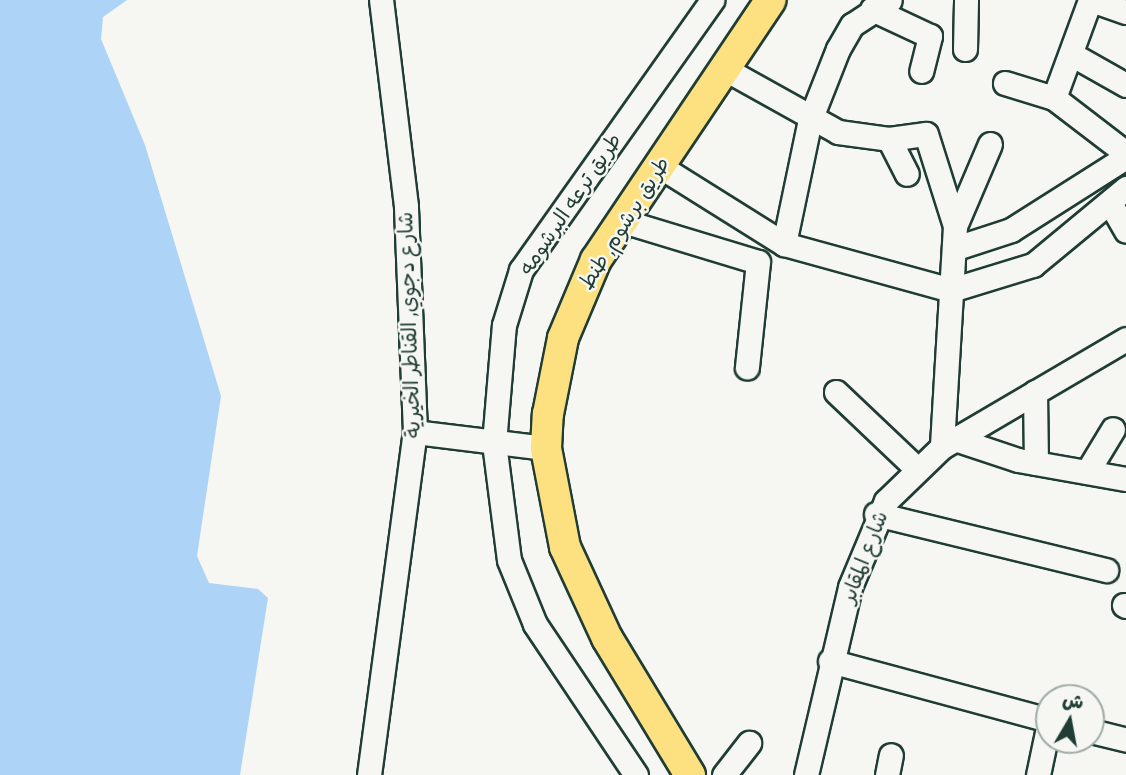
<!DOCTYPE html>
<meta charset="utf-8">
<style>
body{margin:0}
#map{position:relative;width:1126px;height:775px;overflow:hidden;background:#f6f6f2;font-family:Delius,"Playpen Sans Arabic",sans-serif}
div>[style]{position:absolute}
.water>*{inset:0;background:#add4f6}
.roads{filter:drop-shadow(2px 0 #1f3d34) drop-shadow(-2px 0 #1f3d34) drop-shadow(0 2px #1f3d34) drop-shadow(0 -2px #1f3d34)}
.minor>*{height:23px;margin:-11.5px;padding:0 11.5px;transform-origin:11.5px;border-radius:11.5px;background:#f6f6f2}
.major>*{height:30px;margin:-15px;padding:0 15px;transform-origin:15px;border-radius:15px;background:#fde080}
span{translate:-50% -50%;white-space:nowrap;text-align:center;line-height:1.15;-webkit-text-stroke:5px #f6f6f2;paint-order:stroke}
.street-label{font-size:21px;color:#1f3d34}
.north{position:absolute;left:1035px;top:684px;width:70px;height:70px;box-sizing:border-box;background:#f6f6f2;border:2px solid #a0aca6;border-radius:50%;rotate:10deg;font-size:19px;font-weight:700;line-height:28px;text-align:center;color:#1f3d34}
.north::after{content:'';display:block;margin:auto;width:24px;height:32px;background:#1f3d34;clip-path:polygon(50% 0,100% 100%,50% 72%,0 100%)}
</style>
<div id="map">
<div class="water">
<div style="clip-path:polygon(0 0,127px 0,103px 17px,101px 39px,145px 145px,221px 396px,197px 556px,209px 583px,258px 589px,268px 598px,240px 775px,0 775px)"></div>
</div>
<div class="roads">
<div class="minor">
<div style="left:1091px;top:0;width:37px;rotate:19deg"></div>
<div style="left:872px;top:9px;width:64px;rotate:25deg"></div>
<div style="left:930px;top:36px;width:36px;rotate:104deg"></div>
<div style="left:965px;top:49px;width:49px;rotate:-88.8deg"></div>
<div style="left:1071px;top:54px;width:63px;rotate:29.4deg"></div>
<div style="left:725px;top:69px;width:129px;rotate:29.1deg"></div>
<div style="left:838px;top:132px;width:51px;rotate:7.8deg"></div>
<div style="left:889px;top:139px;width:37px;rotate:-8deg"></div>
<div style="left:926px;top:134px;width:96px;rotate:72.5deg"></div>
<div style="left:955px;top:226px;width:221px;rotate:93.4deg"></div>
<div style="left:1005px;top:83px;width:51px;rotate:17deg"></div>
<div style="left:1054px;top:98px;width:91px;rotate:37.4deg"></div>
<div style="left:1054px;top:98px;width:104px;rotate:-69.8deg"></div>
<div style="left:889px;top:139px;width:39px;rotate:63deg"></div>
<div style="left:658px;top:165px;width:149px;rotate:32.1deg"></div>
<div style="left:784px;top:244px;width:173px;rotate:15.4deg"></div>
<div style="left:951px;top:290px;width:86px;rotate:-17deg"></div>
<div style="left:1033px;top:265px;width:121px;rotate:-39.6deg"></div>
<div style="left:1110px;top:203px;width:32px;rotate:60deg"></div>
<div style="left:620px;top:220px;width:144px;rotate:16.9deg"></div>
<div style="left:758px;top:262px;width:106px;rotate:96deg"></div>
<div style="left:955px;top:226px;width:89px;rotate:-66.9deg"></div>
<div style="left:784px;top:244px;width:127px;rotate:-78.2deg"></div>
<div style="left:810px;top:120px;width:76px;rotate:-68.5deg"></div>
<div style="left:838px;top:49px;width:28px;rotate:-60deg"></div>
<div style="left:852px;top:25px;width:45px;rotate:-33.3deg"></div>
<div style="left:956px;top:248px;width:58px;rotate:-18.1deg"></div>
<div style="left:1011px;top:230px;width:136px;rotate:-32.4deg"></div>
<div style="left:836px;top:392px;width:112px;rotate:43.5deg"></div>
<div style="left:1035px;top:392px;width:71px;rotate:89.2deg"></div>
<div style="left:415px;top:432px;width:132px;rotate:7deg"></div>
<div style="left:955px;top:439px;width:66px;rotate:18.4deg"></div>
<div style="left:1018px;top:460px;width:110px;rotate:10deg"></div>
<div style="left:1087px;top:472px;width:50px;rotate:-58.8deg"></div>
<div style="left:876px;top:514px;width:237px;rotate:13.7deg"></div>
<div style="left:1124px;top:605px;width:2px;rotate:27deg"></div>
<div style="left:830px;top:661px;width:227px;rotate:15.1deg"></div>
<div style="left:1091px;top:731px;width:36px;rotate:14deg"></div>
<div style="left:369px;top:775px;width:346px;rotate:-82.4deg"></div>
<div style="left:415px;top:432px;width:226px;rotate:-92.3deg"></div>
<div style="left:406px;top:206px;width:208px;rotate:-96.9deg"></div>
<div style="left:636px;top:775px;width:182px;rotate:-123.8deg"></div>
<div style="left:535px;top:624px;width:69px;rotate:-112.1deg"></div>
<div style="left:509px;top:560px;width:118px;rotate:-97.3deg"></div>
<div style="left:494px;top:443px;width:118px;rotate:-85.2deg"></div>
<div style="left:504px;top:325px;width:58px;rotate:-72.8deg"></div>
<div style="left:521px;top:270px;width:331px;rotate:-54.7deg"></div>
<div style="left:724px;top:775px;width:41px;rotate:-52deg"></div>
<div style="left:806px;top:775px;width:193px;rotate:-76.8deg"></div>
<div style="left:850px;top:587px;width:93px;rotate:-67.3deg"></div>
<div style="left:886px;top:501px;width:78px;rotate:-44deg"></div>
<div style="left:942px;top:447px;width:213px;rotate:-30.4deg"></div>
<div style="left:887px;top:775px;width:20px;rotate:-79deg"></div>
<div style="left:1038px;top:775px;width:53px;rotate:-78.1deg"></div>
</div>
<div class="major">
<div style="left:690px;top:775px;width:160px;rotate:-121.2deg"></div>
<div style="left:607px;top:638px;width:100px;rotate:-114.8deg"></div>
<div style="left:565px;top:547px;width:101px;rotate:-100.9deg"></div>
<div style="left:546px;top:448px;width:34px;rotate:-87deg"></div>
<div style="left:548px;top:414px;width:77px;rotate:-78.8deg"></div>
<div style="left:563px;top:338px;width:85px;rotate:-67.1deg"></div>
<div style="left:596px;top:260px;width:313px;rotate:-56.1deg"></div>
</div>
</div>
<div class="street-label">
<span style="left:570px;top:204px;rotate:-56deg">طريق ترعه البرشومه</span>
<span style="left:624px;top:223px;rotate:-58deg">طريق برشوم, طنط</span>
<span style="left:409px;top:325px;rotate:-92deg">شارع دجوي, القناطر الخيرية</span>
<span style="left:864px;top:557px;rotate:-69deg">شارع المقابر</span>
</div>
<div class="north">ش</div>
</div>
